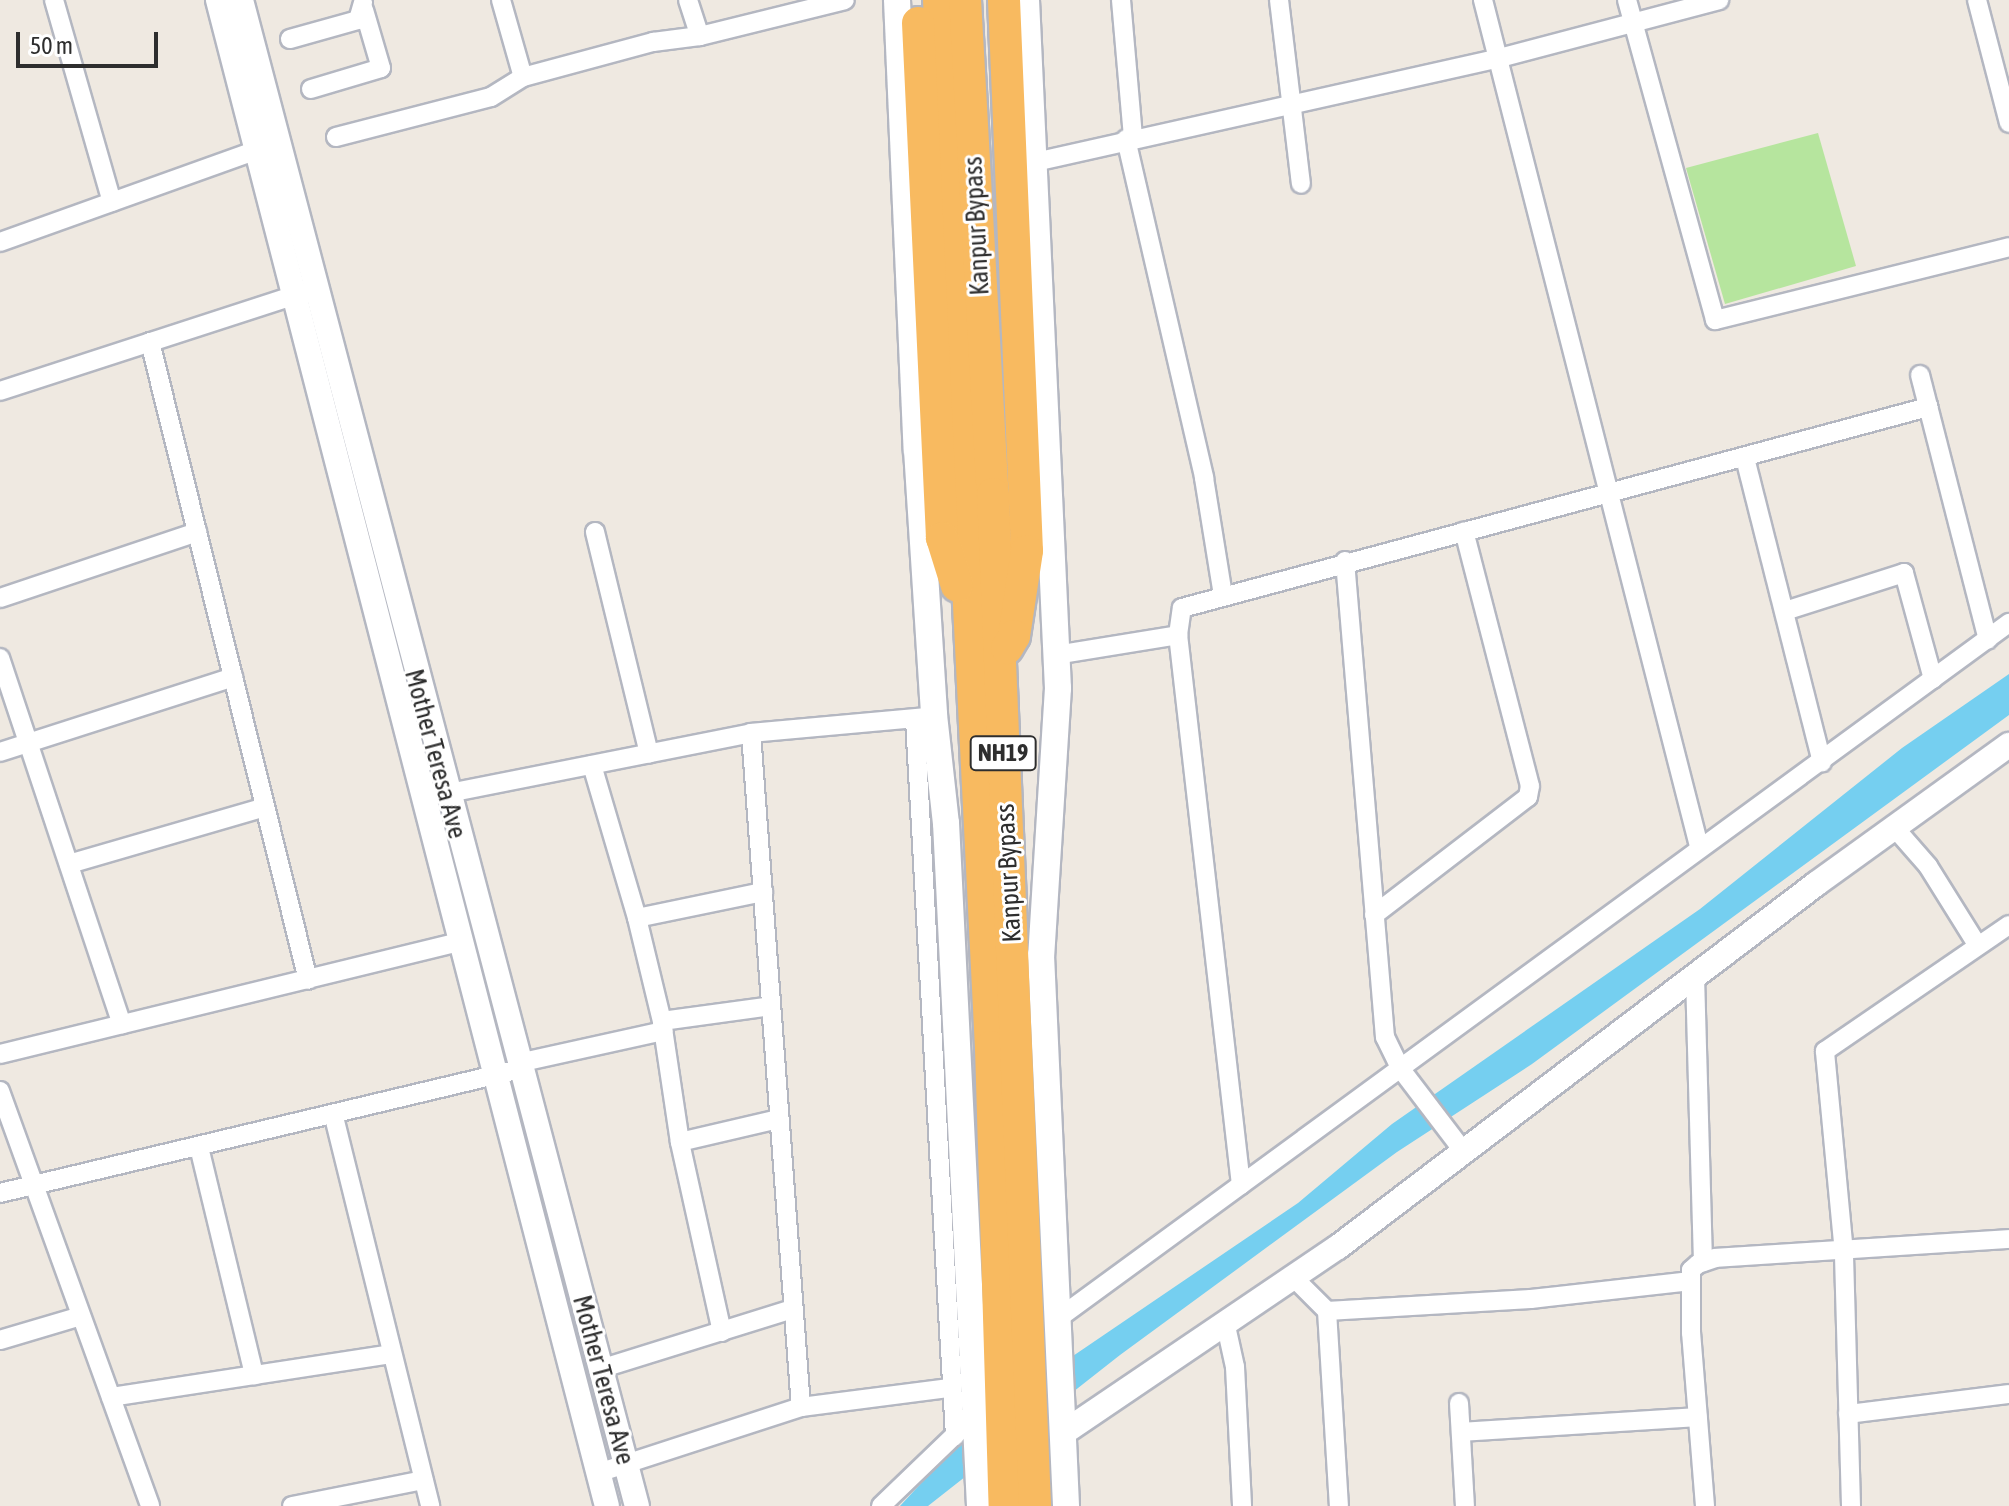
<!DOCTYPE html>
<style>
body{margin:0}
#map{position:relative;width:2009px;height:1506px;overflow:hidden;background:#efe9e1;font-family:"Asap Condensed",sans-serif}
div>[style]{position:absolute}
.green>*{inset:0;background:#b6e59e}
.water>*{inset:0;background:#75cff0}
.roads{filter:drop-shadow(2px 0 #b4b7c1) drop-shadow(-2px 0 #b4b7c1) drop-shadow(0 2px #b4b7c1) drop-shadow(0 -2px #b4b7c1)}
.minor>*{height:18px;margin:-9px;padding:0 9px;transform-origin:9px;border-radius:9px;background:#fff}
.tertiary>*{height:24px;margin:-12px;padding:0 12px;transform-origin:12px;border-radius:12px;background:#fff}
.secondary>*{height:26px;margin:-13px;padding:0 13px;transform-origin:13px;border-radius:13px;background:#fff}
.trunk>*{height:32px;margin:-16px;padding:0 16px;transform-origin:16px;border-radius:16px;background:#f8ba60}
span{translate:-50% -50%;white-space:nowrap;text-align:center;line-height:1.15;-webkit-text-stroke:6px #fff;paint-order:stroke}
.shield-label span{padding:2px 6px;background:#fff;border:2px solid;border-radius:6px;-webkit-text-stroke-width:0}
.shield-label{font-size:24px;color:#2e2e2e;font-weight:700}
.street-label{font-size:26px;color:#2e2e2e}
.scale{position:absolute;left:16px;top:32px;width:142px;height:36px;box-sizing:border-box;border:4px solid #2e2e2e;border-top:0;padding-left:10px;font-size:24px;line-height:28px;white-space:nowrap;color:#2e2e2e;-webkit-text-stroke:6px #fff;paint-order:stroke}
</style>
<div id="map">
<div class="green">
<div style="clip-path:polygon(1818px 133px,1856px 266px,1725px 304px,1686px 168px)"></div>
</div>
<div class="water">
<div style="clip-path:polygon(2009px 674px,2009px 715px,1532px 1064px,1397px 1152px,1120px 1355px,928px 1506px,900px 1506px,951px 1451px,1070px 1358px,1298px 1203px,1392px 1124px,1700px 909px,1902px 748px)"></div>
</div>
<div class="roads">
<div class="minor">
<div style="left:54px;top:0;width:210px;rotate:74deg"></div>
<div style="left:501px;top:0;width:80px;rotate:74.1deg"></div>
<div style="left:523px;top:77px;width:135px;rotate:-15.1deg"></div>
<div style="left:653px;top:42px;width:47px;rotate:-7.3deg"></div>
<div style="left:700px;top:36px;width:149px;rotate:-13.9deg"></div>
<div style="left:688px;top:0;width:38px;rotate:72deg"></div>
<div style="left:1121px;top:0;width:139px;rotate:85deg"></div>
<div style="left:1279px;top:0;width:185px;rotate:83.2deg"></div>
<div style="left:1483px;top:0;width:873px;rotate:75.68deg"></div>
<div style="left:1627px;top:0;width:332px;rotate:74.6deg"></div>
<div style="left:1715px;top:320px;width:303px;rotate:-13.9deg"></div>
<div style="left:1977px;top:0;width:127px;rotate:75.4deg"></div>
<div style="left:290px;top:39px;width:71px;rotate:-15.6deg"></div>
<div style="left:358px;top:20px;width:18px;rotate:-74deg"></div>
<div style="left:311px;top:89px;width:73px;rotate:-16.7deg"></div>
<div style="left:381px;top:68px;width:60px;rotate:-106.3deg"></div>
<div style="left:336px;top:137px;width:160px;rotate:-14.5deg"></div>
<div style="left:491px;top:97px;width:38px;rotate:-32deg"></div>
<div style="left:1126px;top:139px;width:348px;rotate:77deg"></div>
<div style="left:1204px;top:478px;width:119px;rotate:80.8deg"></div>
<div style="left:1035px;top:162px;width:472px;rotate:-12.6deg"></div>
<div style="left:1496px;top:59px;width:231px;rotate:-14.8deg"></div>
<div style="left:0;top:242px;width:273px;rotate:-19.7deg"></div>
<div style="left:150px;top:342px;width:657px;rotate:76.09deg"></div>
<div style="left:1920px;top:375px;width:273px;rotate:75.6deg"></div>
<div style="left:0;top:391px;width:320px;rotate:-18deg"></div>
<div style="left:1745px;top:458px;width:314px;rotate:75.8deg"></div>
<div style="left:595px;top:532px;width:228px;rotate:76.3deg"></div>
<div style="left:1345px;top:561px;width:478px;rotate:85.2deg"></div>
<div style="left:1385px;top:1037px;width:34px;rotate:64deg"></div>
<div style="left:1400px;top:1068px;width:106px;rotate:52.7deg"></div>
<div style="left:0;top:598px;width:208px;rotate:-18.5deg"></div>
<div style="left:1785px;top:611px;width:125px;rotate:-17.7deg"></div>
<div style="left:1904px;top:573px;width:110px;rotate:74.7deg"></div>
<div style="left:1056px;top:655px;width:124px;rotate:-9.3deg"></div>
<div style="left:0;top:658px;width:386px;rotate:71.6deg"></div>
<div style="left:915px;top:719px;width:718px;rotate:86.81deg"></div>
<div style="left:751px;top:733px;width:676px;rotate:85.76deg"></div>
<div style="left:0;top:752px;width:245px;rotate:-17.8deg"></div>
<div style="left:592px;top:765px;width:159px;rotate:73.6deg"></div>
<div style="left:637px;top:918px;width:129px;rotate:-11.7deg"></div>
<div style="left:439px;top:795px;width:318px;rotate:-11.2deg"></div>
<div style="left:751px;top:733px;width:176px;rotate:-5.2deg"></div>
<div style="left:1894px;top:827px;width:52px;rotate:48.9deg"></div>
<div style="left:1928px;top:866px;width:94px;rotate:58deg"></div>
<div style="left:69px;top:864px;width:204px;rotate:-16.2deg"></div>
<div style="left:1374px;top:915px;width:194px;rotate:-37.5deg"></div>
<div style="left:1528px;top:797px;width:11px;rotate:-80deg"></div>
<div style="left:1530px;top:786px;width:263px;rotate:-104.5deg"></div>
<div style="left:637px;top:918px;width:106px;rotate:76.4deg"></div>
<div style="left:662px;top:1021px;width:110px;rotate:-7.8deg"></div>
<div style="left:1695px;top:976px;width:286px;rotate:88.4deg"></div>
<div style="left:662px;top:1022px;width:121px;rotate:81.5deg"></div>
<div style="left:0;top:1054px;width:474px;rotate:-13.7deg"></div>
<div style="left:518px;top:1063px;width:149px;rotate:-12.4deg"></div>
<div style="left:0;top:1091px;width:441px;rotate:70.1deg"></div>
<div style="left:334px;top:1117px;width:401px;rotate:76.1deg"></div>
<div style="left:199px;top:1147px;width:235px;rotate:76.4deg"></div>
<div style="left:1241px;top:1185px;width:554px;rotate:-96.53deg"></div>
<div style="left:1178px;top:635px;width:27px;rotate:-82deg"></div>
<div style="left:1182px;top:608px;width:773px;rotate:-15.08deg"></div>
<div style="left:0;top:1193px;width:535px;rotate:-13.41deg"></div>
<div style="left:1294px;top:1278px;width:47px;rotate:45deg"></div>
<div style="left:1327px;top:1311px;width:195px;rotate:86.5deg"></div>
<div style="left:1327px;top:1311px;width:204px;rotate:-3.4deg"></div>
<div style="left:1531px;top:1299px;width:161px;rotate:-6.4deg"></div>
<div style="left:1056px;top:1320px;width:1181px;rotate:-36.18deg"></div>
<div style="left:1226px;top:1326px;width:42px;rotate:77.6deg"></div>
<div style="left:1235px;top:1367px;width:139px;rotate:87.1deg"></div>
<div style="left:722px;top:1332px;width:195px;rotate:-102.5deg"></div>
<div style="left:680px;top:1142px;width:102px;rotate:-13.1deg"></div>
<div style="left:0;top:1340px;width:84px;rotate:-16.5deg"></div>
<div style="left:600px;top:1369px;width:202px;rotate:-17.3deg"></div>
<div style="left:111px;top:1397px;width:284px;rotate:-8.7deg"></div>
<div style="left:1459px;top:1403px;width:103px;rotate:86.7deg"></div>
<div style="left:1848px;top:1414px;width:162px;rotate:-7.1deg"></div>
<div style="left:1461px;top:1432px;width:237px;rotate:-3.6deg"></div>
<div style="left:598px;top:1473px;width:213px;rotate:-18deg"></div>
<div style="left:801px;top:1407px;width:150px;rotate:-7.3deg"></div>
<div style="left:292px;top:1506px;width:134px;rotate:-11.2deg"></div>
<div style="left:881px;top:1506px;width:114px;rotate:-43.9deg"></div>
<div style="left:1705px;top:1506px;width:174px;rotate:-94.6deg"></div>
<div style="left:1691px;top:1333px;width:63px;rotate:-90deg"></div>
<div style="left:1691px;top:1270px;width:9px;rotate:-41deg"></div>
<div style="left:1698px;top:1264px;width:18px;rotate:-19deg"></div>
<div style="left:1715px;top:1258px;width:295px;rotate:-3.7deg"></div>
<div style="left:1851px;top:1506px;width:253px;rotate:-91.6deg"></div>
<div style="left:1844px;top:1253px;width:203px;rotate:-95.4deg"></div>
<div style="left:1825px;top:1051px;width:223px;rotate:-34.4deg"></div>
</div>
<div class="tertiary">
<div style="left:218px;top:0;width:1555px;rotate:75.52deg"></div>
<div style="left:241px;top:0;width:1557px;rotate:75.27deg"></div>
<div style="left:1063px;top:1433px;width:332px;rotate:-34.1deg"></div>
<div style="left:1338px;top:1247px;width:600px;rotate:-37.21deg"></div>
<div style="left:1816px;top:884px;width:238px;rotate:-35.8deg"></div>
</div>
<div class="secondary">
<div style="left:897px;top:0;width:450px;rotate:87.5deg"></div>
<div style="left:917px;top:450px;width:266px;rotate:86.3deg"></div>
<div style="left:934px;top:715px;width:109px;rotate:83.7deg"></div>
<div style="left:946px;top:823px;width:684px;rotate:87.15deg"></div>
<div style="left:1026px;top:0;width:689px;rotate:87.34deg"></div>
<div style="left:1058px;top:688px;width:268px;rotate:93.6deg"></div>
<div style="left:1041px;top:955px;width:552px;rotate:87.4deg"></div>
</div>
<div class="trunk">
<div style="left:939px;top:0;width:1048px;rotate:87.16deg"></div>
<div style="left:991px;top:1047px;width:459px;rotate:88.3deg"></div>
<div style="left:965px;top:0;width:495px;rotate:86.8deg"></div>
<div style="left:993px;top:494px;width:1013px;rotate:87.62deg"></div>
<div style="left:1004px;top:0;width:551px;rotate:87.61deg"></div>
<div style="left:1027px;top:551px;width:86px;rotate:98.7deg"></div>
<div style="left:1014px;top:636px;width:14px;rotate:120deg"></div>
<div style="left:918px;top:23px;width:516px;rotate:87.33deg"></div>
<div style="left:942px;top:538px;width:50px;rotate:72.6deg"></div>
</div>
</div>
<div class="shield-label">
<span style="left:1003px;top:753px">NH19</span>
</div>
<div class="street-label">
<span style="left:977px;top:226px;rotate:-93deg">Kanpur Bypass</span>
<span style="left:435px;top:754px;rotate:75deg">Mother Teresa Ave</span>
<span style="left:1009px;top:873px;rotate:-93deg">Kanpur Bypass</span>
<span style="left:603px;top:1380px;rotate:75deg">Mother Teresa Ave</span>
</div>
<div class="scale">50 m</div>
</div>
